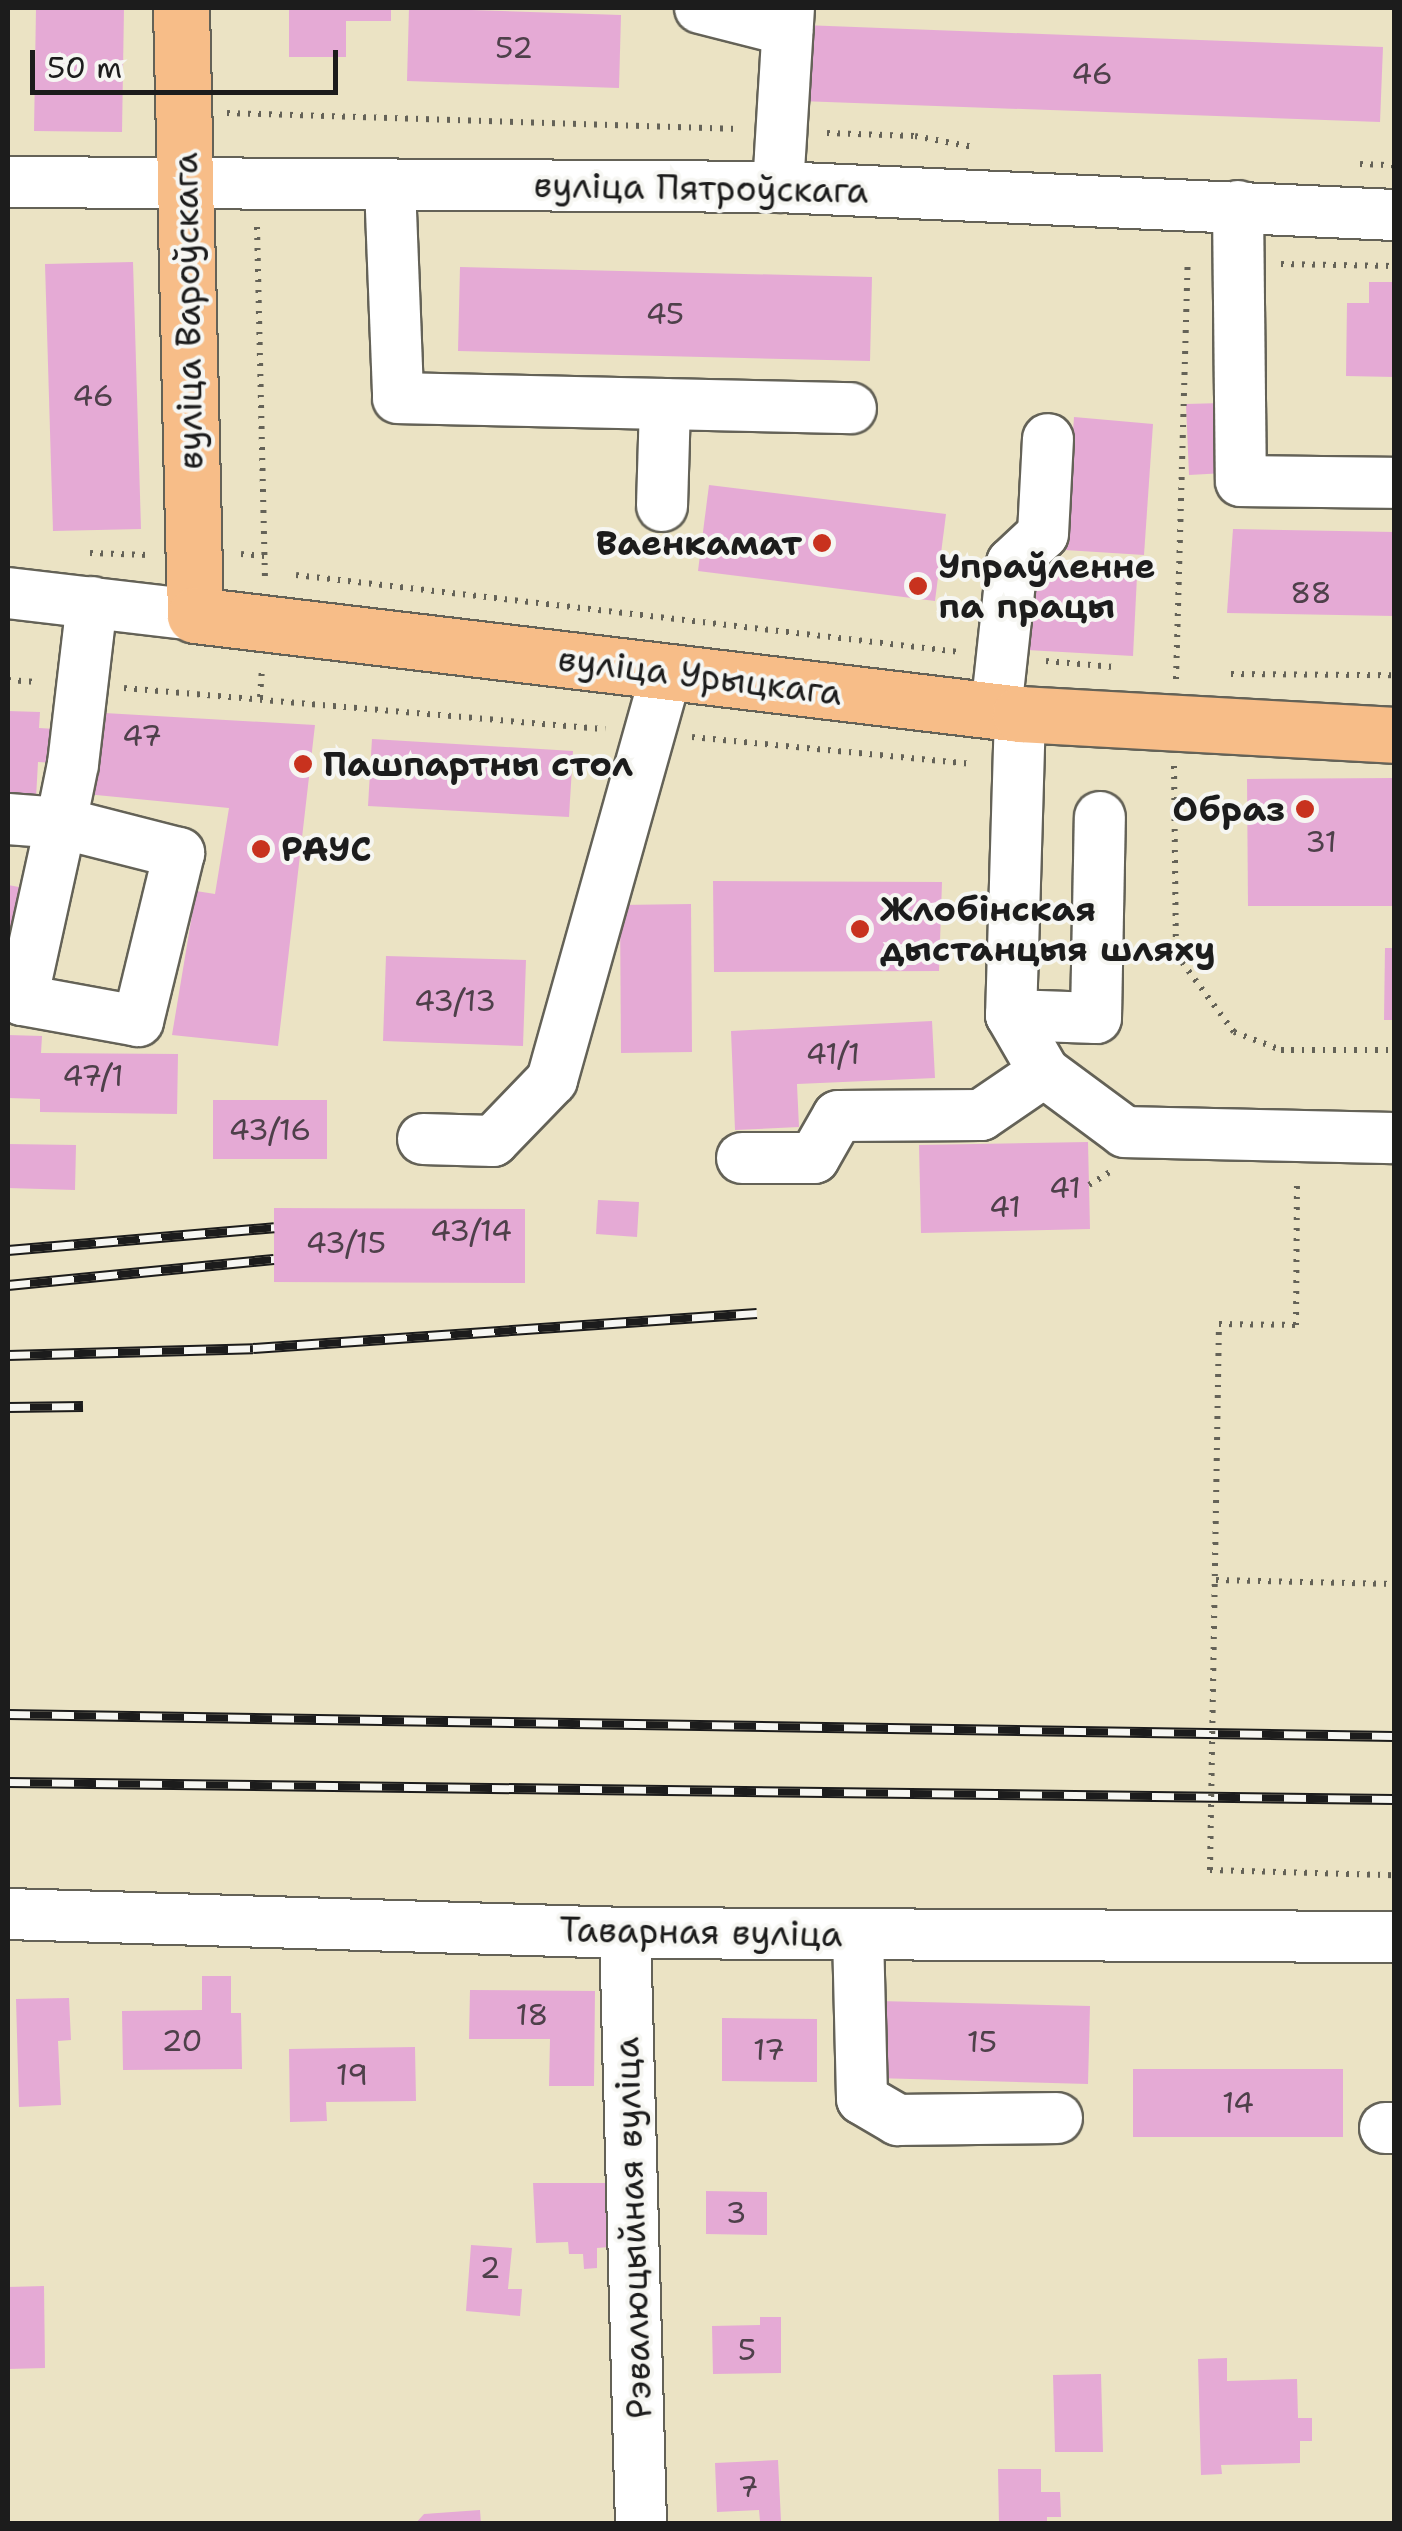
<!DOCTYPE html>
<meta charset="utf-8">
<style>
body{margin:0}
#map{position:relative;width:1402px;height:2531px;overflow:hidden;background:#ebe3c4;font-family:"Shantell Sans",sans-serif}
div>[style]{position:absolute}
.building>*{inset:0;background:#e5aad5}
.path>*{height:6px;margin-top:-3px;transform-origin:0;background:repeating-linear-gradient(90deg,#646257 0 2.5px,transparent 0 10.5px)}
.roads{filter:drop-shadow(2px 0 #646257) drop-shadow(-2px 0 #646257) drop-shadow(0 2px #646257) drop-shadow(0 -2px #646257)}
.minor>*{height:50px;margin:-25px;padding:0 25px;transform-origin:25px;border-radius:25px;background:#fff}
.major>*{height:55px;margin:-27.5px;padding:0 27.5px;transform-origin:27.5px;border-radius:27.5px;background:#f7bd88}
.rail>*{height:11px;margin-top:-5.5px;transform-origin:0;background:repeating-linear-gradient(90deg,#f6f6f2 0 22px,#1c1c1c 0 44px);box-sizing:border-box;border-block:2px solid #1c1c1c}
.path-bridge>*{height:6px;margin-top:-3px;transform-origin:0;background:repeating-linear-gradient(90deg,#646257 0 2.5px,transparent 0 10.5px)}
.dots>*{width:28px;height:28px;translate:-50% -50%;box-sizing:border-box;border:5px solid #f6f6f2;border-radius:50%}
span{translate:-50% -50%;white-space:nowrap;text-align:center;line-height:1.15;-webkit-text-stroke:8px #f6f6f2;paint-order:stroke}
.number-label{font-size:30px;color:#4e404a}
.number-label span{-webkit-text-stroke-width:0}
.street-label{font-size:35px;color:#1c1c1c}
.poi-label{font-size:35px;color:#1c1c1c;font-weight:700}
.right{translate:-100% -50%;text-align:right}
.left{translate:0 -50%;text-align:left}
.frame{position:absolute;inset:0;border:10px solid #1c1c1c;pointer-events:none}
.scale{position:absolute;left:30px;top:50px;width:308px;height:45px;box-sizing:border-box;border:5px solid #1c1c1c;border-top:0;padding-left:12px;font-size:30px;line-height:35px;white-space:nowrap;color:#1c1c1c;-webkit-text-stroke:8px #f6f6f2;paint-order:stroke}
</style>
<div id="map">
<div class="building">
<div style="clip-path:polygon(36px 8px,124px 8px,122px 132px,34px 131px)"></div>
<div style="clip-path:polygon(289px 8px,391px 8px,391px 21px,346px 21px,346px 57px,289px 57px)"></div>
<div style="clip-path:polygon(409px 8px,621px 15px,619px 88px,407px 81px)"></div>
<div style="clip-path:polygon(803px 25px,1383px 47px,1380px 122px,800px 101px)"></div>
<div style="clip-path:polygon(133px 262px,141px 529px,53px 531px,45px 264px)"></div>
<div style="clip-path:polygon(460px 267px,872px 277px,870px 361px,458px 351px)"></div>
<div style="clip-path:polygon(1369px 282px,1394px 282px,1394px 377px,1346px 376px,1347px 303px,1369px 303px)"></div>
<div style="clip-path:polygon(1223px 403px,1225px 473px,1189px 475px,1186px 404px)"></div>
<div style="clip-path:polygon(1074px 417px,1153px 424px,1144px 555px,1065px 550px)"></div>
<div style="clip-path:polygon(709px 485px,946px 514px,935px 601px,698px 571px)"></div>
<div style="clip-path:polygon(1233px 529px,1394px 532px,1394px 616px,1227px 613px)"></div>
<div style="clip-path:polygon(1031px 570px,1137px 576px,1133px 656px,1027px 650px)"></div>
<div style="clip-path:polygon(8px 711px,40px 712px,39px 728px,73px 730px,87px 712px,315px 725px,278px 1046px,172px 1035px,196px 891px,215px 894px,229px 808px,86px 794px,88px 765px,38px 762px,36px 798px,8px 797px)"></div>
<div style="clip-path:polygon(372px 739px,573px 751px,569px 817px,368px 806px)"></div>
<div style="clip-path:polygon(1394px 778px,1394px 906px,1248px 906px,1247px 779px)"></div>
<div style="clip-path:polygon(713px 881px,942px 882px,939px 971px,714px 972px)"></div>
<div style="clip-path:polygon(8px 885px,19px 887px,10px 955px,8px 955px)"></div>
<div style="clip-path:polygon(691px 904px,692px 1052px,621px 1053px,620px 905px)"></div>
<div style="clip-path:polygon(1385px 948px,1394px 948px,1394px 1020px,1384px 1020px)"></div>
<div style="clip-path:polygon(386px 956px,526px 960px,523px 1046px,383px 1041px)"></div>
<div style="clip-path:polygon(932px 1021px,935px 1078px,797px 1084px,799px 1127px,735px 1130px,731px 1031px)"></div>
<div style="clip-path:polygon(8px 1035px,42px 1036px,41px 1053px,178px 1054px,177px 1114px,40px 1112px,40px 1099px,8px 1098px)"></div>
<div style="clip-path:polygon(213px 1100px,327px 1100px,327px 1159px,213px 1159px)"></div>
<div style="clip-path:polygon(1088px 1142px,1090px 1229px,921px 1233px,919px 1145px)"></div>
<div style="clip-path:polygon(8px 1144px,76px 1145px,75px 1190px,8px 1188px)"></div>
<div style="clip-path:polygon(598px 1200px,639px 1202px,637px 1237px,596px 1234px)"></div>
<div style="clip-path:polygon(274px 1208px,525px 1209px,525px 1283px,274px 1282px)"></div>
<div style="clip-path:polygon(202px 1976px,231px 1976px,231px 2013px,241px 2013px,242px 2069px,123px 2070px,122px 2011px,202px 2010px)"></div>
<div style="clip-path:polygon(470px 1990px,595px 1991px,594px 2086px,549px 2086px,550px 2039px,469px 2039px)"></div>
<div style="clip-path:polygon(69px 1998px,71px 2040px,58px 2041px,61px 2105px,19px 2107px,16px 1999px)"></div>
<div style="clip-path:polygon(877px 2001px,1090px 2006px,1088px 2084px,875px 2078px)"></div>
<div style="clip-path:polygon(722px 2018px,817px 2019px,817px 2082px,722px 2081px)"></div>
<div style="clip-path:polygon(415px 2047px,416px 2101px,326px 2102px,327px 2121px,290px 2122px,289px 2049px)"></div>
<div style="clip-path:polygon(1133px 2069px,1343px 2069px,1343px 2137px,1133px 2137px)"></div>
<div style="clip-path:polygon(533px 2183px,606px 2183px,609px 2247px,597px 2248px,597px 2268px,584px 2269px,583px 2254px,569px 2254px,568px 2242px,536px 2243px)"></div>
<div style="clip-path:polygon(706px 2191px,767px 2192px,767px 2235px,706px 2234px)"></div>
<div style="clip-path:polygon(471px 2245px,512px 2248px,508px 2289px,522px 2289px,520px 2316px,466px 2311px)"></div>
<div style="clip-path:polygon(44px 2286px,45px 2368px,8px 2369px,8px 2287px)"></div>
<div style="clip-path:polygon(760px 2317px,781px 2317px,781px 2373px,713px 2374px,712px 2326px,760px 2325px)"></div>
<div style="clip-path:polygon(1227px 2358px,1227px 2381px,1297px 2379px,1298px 2418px,1312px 2418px,1312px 2441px,1300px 2441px,1300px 2463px,1221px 2465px,1222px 2474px,1201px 2475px,1198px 2359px)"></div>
<div style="clip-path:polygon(1101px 2374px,1103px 2452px,1055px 2452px,1053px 2375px)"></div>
<div style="clip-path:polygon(778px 2460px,781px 2521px,760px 2521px,759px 2510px,717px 2512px,715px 2463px)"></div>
<div style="clip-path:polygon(998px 2469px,1041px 2469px,1041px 2492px,1060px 2492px,1061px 2517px,1047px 2517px,1047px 2524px,999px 2524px)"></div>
<div style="clip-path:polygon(480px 2510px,481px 2524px,415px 2524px,424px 2514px)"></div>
</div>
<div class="path">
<div style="left:227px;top:113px;width:512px;rotate:1.79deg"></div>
<div style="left:827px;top:133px;width:88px;rotate:2deg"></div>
<div style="left:915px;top:136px;width:59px;rotate:10.7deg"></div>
<div style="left:1360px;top:164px;width:34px;rotate:2deg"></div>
<div style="left:257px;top:227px;width:352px;rotate:88.7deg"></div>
<div style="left:1281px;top:264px;width:113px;rotate:1deg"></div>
<div style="left:90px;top:553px;width:58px;rotate:2deg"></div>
<div style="left:241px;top:554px;width:24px;rotate:5deg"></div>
<div style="left:296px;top:575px;width:667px;rotate:6.62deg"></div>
<div style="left:1046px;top:661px;width:68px;rotate:5deg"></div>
<div style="left:1231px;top:674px;width:163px;rotate:0.4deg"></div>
<div style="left:1176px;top:679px;width:417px;rotate:-88.4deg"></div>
<div style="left:8px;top:680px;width:29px;rotate:4deg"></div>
<div style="left:124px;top:688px;width:483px;rotate:4.9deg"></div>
<div style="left:260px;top:697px;width:29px;rotate:-86deg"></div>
<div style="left:692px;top:737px;width:282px;rotate:5.5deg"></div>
<div style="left:1174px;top:766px;width:188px;rotate:89.4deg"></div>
<div style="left:1176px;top:954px;width:97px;rotate:53.4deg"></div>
<div style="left:1234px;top:1032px;width:50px;rotate:21deg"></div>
<div style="left:1281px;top:1050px;width:113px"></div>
<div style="left:1089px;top:1185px;width:25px;rotate:-32deg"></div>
<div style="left:1219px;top:1324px;width:77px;rotate:0.7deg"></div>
<div style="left:1296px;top:1325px;width:147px;rotate:-89.6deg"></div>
<div style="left:1216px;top:1580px;width:178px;rotate:1.3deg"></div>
<div style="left:1210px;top:1870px;width:184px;rotate:1.6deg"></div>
</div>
<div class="roads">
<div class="minor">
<div style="left:700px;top:8px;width:90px;rotate:14.2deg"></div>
<div style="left:8px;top:182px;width:770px;rotate:0.37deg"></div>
<div style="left:778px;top:187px;width:617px;rotate:2.6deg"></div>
<div style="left:390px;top:185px;width:213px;rotate:87.8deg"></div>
<div style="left:398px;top:398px;width:453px;rotate:1.3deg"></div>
<div style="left:778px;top:187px;width:179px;rotate:-86.5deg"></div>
<div style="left:1238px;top:206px;width:275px;rotate:89.4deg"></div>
<div style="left:1241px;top:481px;width:153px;rotate:0.7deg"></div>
<div style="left:662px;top:506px;width:102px;rotate:-88.3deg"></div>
<div style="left:8px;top:593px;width:188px;rotate:6.7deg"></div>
<div style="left:996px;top:711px;width:149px;rotate:-83.8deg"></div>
<div style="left:1012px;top:563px;width:42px;rotate:-43.1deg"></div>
<div style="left:1043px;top:534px;width:95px;rotate:-87deg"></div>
<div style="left:1020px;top:714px;width:301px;rotate:91.7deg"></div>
<div style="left:1011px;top:1015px;width:66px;rotate:59.9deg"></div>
<div style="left:1044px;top:1072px;width:101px;rotate:36.5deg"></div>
<div style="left:1125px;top:1132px;width:266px;rotate:1.3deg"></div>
<div style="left:8px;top:819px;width:53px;rotate:4.3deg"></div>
<div style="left:61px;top:823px;width:122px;rotate:14.3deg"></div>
<div style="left:179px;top:853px;width:173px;rotate:103.7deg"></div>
<div style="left:138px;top:1021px;width:118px;rotate:-169.7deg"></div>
<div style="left:22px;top:1000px;width:181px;rotate:-77.6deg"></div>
<div style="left:61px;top:823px;width:60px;rotate:-78.5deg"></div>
<div style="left:73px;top:764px;width:163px;rotate:-83.3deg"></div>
<div style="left:1011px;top:1015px;width:85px;rotate:2deg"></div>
<div style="left:1096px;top:1018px;width:201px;rotate:-88.9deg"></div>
<div style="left:423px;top:1139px;width:70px;rotate:1.6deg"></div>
<div style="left:493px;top:1141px;width:85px;rotate:-46deg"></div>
<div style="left:552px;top:1080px;width:425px;rotate:-74.3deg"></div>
<div style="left:742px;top:1158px;width:72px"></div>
<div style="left:814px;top:1158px;width:48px;rotate:-60.3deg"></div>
<div style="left:838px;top:1116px;width:143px;rotate:-0.4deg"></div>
<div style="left:981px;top:1115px;width:76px;rotate:-34.3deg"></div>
<div style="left:8px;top:1914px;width:617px;rotate:1.76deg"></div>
<div style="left:625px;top:1933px;width:769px;rotate:0.3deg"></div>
<div style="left:625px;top:1933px;width:591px;rotate:88.45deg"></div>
<div style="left:858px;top:1934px;width:165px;rotate:88.6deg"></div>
<div style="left:862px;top:2099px;width:42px;rotate:30.3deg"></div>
<div style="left:898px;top:2120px;width:159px;rotate:-0.7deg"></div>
<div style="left:1385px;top:2128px;width:9px"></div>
</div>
<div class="major">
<div style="left:181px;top:8px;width:607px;rotate:88.68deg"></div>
<div style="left:195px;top:615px;width:831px;rotate:6.84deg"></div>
<div style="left:1020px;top:714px;width:375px;rotate:3.2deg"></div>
</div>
</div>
<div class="rail">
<div style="left:8px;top:1250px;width:267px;rotate:-4.9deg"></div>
<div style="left:8px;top:1285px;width:267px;rotate:-5.6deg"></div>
<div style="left:8px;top:1355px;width:245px;rotate:-1.6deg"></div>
<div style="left:253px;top:1348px;width:505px;rotate:-3.97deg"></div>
<div style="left:8px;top:1407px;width:75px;rotate:-0.8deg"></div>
<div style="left:8px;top:1714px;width:1386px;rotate:0.91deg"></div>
<div style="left:8px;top:1782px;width:1386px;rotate:0.7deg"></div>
</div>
<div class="path-bridge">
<div style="left:1210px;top:1870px;width:546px;rotate:-89.06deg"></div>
</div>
<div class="dots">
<div style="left:822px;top:543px;background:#c8321e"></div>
<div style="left:918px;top:586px;background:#c8321e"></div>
<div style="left:303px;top:764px;background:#c8321e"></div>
<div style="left:1305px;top:809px;background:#c8321e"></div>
<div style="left:261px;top:849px;background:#c8321e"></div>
<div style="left:860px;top:929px;background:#c8321e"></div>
</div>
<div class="number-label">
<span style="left:514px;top:48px">52</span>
<span style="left:1092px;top:74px">46</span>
<span style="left:665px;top:314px">45</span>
<span style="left:93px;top:396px">46</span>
<span style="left:1311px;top:593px">88</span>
<span style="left:142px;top:736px">47</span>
<span style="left:1321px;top:842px">31</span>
<span style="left:455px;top:1001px">43/13</span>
<span style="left:833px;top:1054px">41/1</span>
<span style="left:93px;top:1076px">47/1</span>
<span style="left:270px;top:1130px">43/16</span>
<span style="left:1065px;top:1188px">41</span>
<span style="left:1005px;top:1207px">41</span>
<span style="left:471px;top:1231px">43/14</span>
<span style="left:346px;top:1243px">43/15</span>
<span style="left:532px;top:2015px">18</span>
<span style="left:182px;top:2041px">20</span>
<span style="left:982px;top:2042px">15</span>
<span style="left:769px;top:2050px">17</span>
<span style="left:352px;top:2075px">19</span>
<span style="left:1238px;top:2103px">14</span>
<span style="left:736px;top:2213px">3</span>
<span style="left:490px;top:2268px">2</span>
<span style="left:747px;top:2350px">5</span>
<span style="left:748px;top:2487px">7</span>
</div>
<div class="street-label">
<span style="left:701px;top:188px;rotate:1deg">вуліца Пятроўскага</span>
<span style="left:188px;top:311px;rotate:-91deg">вуліца Вароўскага</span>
<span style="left:700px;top:676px;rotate:7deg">вуліца Урыцкага</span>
<span style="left:701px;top:1932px;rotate:1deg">Таварная вуліца</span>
<span style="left:633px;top:2228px;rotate:-92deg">Рэвалюцыйная вуліца</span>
</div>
<div class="poi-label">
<span class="right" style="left:802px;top:543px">Ваенкамат</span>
<span class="left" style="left:938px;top:586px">Упраўленне<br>па працы</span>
<span class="left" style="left:323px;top:764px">Пашпартны стол</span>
<span class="right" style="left:1285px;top:809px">Образ</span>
<span class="left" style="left:281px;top:849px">РАУС</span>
<span class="left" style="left:880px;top:929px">Жлобінская<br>дыстанцыя шляху</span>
</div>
<div class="frame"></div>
<div class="scale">50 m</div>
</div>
